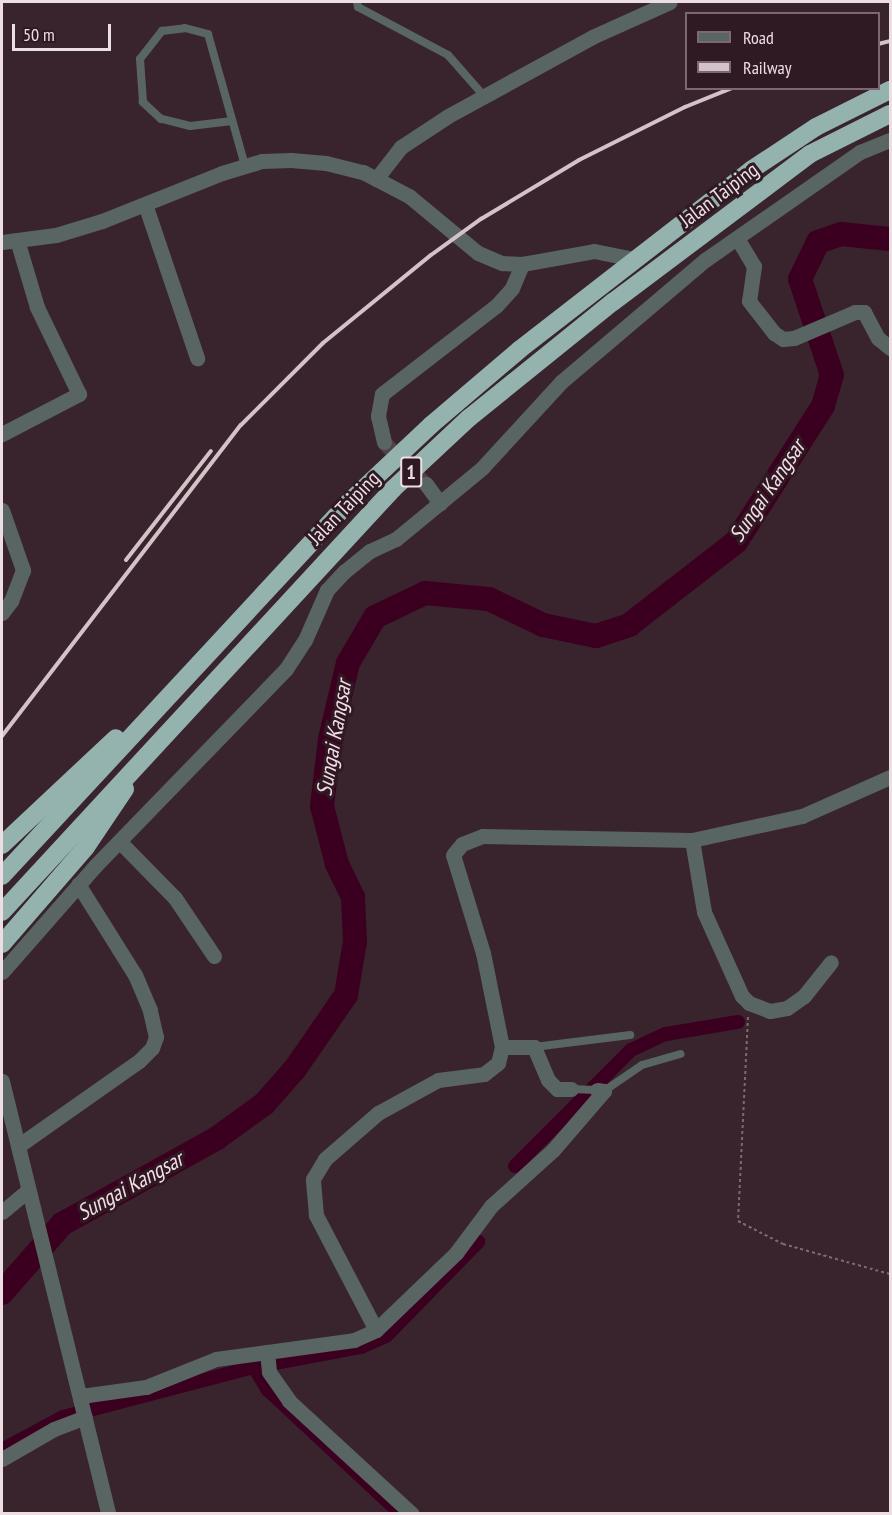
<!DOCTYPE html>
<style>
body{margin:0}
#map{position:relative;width:892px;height:1515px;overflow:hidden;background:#39242d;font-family:"PT Sans Narrow",sans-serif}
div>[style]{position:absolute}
.canal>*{height:14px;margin:-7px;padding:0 7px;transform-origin:7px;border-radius:7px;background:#3b001f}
.river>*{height:24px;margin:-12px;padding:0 12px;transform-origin:12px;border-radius:12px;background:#3b001f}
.street-tunnel>*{height:15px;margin-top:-7.5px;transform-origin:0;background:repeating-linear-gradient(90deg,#544048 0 15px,transparent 0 23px)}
.path>*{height:2px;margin-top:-1px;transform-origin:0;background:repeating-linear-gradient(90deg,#7c6971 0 3px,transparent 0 6px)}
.lane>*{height:8px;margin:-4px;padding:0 4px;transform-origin:4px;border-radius:4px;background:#586563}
.street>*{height:15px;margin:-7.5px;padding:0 7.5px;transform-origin:7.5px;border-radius:7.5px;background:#586563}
.highway>*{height:18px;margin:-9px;padding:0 9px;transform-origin:9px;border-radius:9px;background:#94b3ae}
.rail>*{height:4px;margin:-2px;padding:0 2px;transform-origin:2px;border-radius:2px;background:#d3c3c8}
span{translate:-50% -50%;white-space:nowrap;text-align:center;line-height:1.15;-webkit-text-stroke:6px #2f1a23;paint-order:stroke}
.shield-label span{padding:2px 4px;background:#2f1a23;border:2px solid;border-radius:4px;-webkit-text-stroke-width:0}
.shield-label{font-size:20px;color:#eddee3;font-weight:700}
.street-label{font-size:21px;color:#eddee3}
.water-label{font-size:22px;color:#f5dce5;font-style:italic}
.frame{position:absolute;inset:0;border:3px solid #eddee3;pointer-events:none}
.legend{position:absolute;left:685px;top:12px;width:195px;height:78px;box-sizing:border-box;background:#2f1a23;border:2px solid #7b6870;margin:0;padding:8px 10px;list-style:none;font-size:18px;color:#eddee3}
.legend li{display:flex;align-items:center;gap:12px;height:30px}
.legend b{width:30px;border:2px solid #7b6870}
.scale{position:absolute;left:12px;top:24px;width:99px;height:27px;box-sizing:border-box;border:3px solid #eddee3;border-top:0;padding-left:8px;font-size:18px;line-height:21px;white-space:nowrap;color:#eddee3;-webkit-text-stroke:4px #2f1a23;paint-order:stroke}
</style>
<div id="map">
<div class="canal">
<div style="left:515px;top:1166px;width:164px;rotate:-45deg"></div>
<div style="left:631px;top:1050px;width:38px;rotate:-25deg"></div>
<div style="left:666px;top:1034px;width:73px;rotate:-9.5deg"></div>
<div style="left:254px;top:1367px;width:27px;rotate:59deg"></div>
<div style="left:268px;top:1390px;width:182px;rotate:43deg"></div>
<div style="left:2px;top:1450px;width:69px;rotate:-28.4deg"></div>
<div style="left:63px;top:1417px;width:197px;rotate:-14.7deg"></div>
<div style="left:254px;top:1367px;width:109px;rotate:-10.6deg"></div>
<div style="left:361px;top:1347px;width:27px;rotate:-24deg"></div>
<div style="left:386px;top:1336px;width:132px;rotate:-45.6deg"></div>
</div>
<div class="river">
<div style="left:2px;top:1293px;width:91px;rotate:-49deg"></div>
<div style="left:62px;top:1224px;width:177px;rotate:-29deg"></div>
<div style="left:217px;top:1138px;width:58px;rotate:-35.9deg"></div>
<div style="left:264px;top:1104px;width:47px;rotate:-48.5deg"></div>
<div style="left:295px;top:1069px;width:90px;rotate:-55.4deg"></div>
<div style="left:346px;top:995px;width:55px;rotate:-80.5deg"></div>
<div style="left:355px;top:941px;width:44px;rotate:-92.6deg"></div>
<div style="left:353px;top:897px;width:37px;rotate:-116deg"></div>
<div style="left:337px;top:864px;width:60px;rotate:-104.5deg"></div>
<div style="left:322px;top:806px;width:67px;rotate:-83.2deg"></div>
<div style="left:330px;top:739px;width:78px;rotate:-76.7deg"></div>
<div style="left:348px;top:663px;width:53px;rotate:-59.6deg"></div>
<div style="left:375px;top:617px;width:55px;rotate:-25.6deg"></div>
<div style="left:425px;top:593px;width:64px;rotate:5.4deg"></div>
<div style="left:489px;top:599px;width:60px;rotate:25.7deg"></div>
<div style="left:543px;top:625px;width:54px;rotate:11.7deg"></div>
<div style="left:596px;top:636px;width:35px;rotate:-18deg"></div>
<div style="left:629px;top:625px;width:135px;rotate:-37.8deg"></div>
<div style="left:736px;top:542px;width:161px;rotate:-57.4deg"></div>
<div style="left:823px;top:406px;width:32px;rotate:-74deg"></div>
<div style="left:832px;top:375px;width:101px;rotate:-108.4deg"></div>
<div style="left:800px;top:279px;width:41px;rotate:-64.1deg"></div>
<div style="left:818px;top:242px;width:24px;rotate:-19deg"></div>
<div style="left:841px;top:234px;width:49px;rotate:5.8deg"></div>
</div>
<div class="street-tunnel">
<div style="left:384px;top:442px;width:59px;rotate:45deg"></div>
</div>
<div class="path">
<div style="left:748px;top:1017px;width:204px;rotate:92.8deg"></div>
<div style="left:738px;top:1221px;width:51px;rotate:27.1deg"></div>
<div style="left:783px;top:1244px;width:111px;rotate:15.7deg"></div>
</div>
<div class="lane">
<div style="left:357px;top:2px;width:5px;rotate:79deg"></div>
<div style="left:358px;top:7px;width:102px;rotate:28.1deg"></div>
<div style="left:448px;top:55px;width:55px;rotate:48.7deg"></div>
<div style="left:232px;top:121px;width:42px;rotate:173.2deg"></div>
<div style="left:190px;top:126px;width:30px;rotate:-166deg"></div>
<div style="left:161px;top:119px;width:25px;rotate:-137deg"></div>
<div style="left:143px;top:102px;width:43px;rotate:-94deg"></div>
<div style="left:140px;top:59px;width:36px;rotate:-52deg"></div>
<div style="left:162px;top:31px;width:23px;rotate:-7deg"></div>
<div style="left:185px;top:28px;width:24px;rotate:15deg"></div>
<div style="left:208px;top:34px;width:137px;rotate:74.3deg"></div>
<div style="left:534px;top:1047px;width:97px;rotate:-7.1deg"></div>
<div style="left:571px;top:1089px;width:26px;rotate:2deg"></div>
<div style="left:604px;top:1091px;width:46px;rotate:-34.4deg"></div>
<div style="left:642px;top:1065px;width:40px;rotate:-16deg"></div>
</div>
<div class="street">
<div style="left:376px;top:179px;width:41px;rotate:-52deg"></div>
<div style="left:401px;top:147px;width:56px;rotate:-33.4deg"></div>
<div style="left:448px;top:116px;width:164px;rotate:-28.7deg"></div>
<div style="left:592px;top:37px;width:85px;rotate:-24.2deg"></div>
<div style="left:145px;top:204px;width:163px;rotate:71.3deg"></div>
<div style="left:737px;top:238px;width:33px;rotate:59deg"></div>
<div style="left:754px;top:266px;width:35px;rotate:98deg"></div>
<div style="left:749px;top:301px;width:41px;rotate:52deg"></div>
<div style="left:774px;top:333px;width:11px;rotate:34deg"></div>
<div style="left:783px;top:339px;width:11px;rotate:-5deg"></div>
<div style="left:794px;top:338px;width:66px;rotate:-23.1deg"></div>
<div style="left:855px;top:312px;width:9px"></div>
<div style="left:864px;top:312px;width:30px;rotate:62deg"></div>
<div style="left:878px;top:338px;width:16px;rotate:40deg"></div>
<div style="left:2px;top:242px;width:54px;rotate:-7.4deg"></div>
<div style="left:56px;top:235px;width:48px;rotate:-16.9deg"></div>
<div style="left:102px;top:221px;width:129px;rotate:-21.8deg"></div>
<div style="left:222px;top:173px;width:42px;rotate:-16.7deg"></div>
<div style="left:262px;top:161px;width:29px;rotate:-2deg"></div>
<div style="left:291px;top:160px;width:35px;rotate:5deg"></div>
<div style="left:326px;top:163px;width:38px;rotate:14deg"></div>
<div style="left:363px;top:172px;width:52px;rotate:27.6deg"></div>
<div style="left:409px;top:196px;width:89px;rotate:39.6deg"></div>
<div style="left:478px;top:253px;width:26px;rotate:23deg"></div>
<div style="left:502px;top:263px;width:20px;rotate:3deg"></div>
<div style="left:522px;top:264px;width:73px;rotate:-10.2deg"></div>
<div style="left:594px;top:251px;width:41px;rotate:11.3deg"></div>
<div style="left:2px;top:434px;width:87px;rotate:-27.5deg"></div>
<div style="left:79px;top:394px;width:97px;rotate:-115.8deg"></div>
<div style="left:37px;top:307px;width:70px;rotate:-106.6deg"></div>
<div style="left:384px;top:442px;width:27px;rotate:-103deg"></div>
<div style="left:378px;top:416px;width:22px;rotate:-80deg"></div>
<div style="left:382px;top:394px;width:144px;rotate:-37.7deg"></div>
<div style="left:496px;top:306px;width:24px;rotate:-48deg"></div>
<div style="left:512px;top:288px;width:26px;rotate:-67deg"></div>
<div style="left:426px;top:484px;width:24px;rotate:54deg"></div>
<div style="left:2px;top:510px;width:64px;rotate:70.7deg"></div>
<div style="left:23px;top:570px;width:33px;rotate:111deg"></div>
<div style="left:11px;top:601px;width:15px;rotate:127deg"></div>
<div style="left:692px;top:840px;width:73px;rotate:80.5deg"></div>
<div style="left:704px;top:912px;width:92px;rotate:65.7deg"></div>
<div style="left:742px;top:996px;width:10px;rotate:45deg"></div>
<div style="left:749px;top:1003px;width:22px;rotate:21deg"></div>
<div style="left:770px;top:1011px;width:17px;rotate:-10deg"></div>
<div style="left:787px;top:1008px;width:21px;rotate:-35deg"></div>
<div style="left:804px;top:996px;width:43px;rotate:-51.5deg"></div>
<div style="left:120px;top:842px;width:78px;rotate:45.5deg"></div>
<div style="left:175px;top:898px;width:70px;rotate:56.1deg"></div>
<div style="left:2px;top:972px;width:142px;rotate:-48.7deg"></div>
<div style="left:96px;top:865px;width:273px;rotate:-45.9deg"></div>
<div style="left:286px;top:669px;width:35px;rotate:-57deg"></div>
<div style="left:305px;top:640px;width:55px;rotate:-66.3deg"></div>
<div style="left:327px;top:590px;width:26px;rotate:-47deg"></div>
<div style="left:345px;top:571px;width:32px;rotate:-39deg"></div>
<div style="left:370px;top:551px;width:29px;rotate:-25deg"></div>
<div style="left:396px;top:539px;width:112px;rotate:-39.5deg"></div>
<div style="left:482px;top:468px;width:117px;rotate:-47.4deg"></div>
<div style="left:561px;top:382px;width:189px;rotate:-40.3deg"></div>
<div style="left:705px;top:260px;width:189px;rotate:-34.9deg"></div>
<div style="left:860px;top:152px;width:32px;rotate:-22deg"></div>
<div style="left:502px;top:1047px;width:96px;rotate:-101.4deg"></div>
<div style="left:483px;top:953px;width:102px;rotate:-107deg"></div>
<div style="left:453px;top:855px;width:14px;rotate:-51deg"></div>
<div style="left:462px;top:844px;width:22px;rotate:-21deg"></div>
<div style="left:483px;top:836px;width:209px;rotate:1.1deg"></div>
<div style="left:692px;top:840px;width:113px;rotate:-12.3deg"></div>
<div style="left:802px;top:816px;width:96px;rotate:-23.9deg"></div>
<div style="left:2px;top:1081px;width:446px;rotate:76.2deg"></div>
<div style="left:18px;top:1146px;width:148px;rotate:-35.1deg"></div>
<div style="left:139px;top:1061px;width:18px;rotate:-45deg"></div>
<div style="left:152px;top:1048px;width:12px;rotate:-70deg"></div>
<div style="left:156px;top:1037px;width:28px;rotate:-103deg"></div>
<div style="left:150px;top:1010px;width:38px;rotate:-113deg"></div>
<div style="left:135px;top:975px;width:107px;rotate:-122.1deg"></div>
<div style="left:2px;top:1212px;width:34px;rotate:-40deg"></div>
<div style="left:376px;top:1330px;width:130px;rotate:-117.6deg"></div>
<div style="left:316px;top:1215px;width:36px;rotate:-95deg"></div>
<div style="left:313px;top:1179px;width:23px;rotate:-59deg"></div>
<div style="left:325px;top:1159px;width:70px;rotate:-41deg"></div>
<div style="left:378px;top:1113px;width:68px;rotate:-28.8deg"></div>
<div style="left:438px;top:1080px;width:46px;rotate:-7.4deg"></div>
<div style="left:484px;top:1074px;width:18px;rotate:-38deg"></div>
<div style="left:498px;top:1063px;width:16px;rotate:-76deg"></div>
<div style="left:502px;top:1047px;width:32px"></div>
<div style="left:534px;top:1047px;width:36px;rotate:67deg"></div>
<div style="left:548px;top:1080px;width:13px;rotate:45deg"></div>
<div style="left:557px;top:1089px;width:14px"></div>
<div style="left:267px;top:1352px;width:20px;rotate:84deg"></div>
<div style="left:269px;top:1372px;width:35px;rotate:55deg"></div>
<div style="left:289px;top:1401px;width:167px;rotate:42.6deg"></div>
<div style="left:81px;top:1396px;width:66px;rotate:-7.9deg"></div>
<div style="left:146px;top:1387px;width:75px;rotate:-21.8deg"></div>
<div style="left:216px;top:1359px;width:139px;rotate:-7.8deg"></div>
<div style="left:354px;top:1340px;width:24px;rotate:-24deg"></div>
<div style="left:376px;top:1330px;width:111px;rotate:-43.9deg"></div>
<div style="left:456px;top:1253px;width:59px;rotate:-53.3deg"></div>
<div style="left:491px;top:1206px;width:84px;rotate:-42.1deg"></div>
<div style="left:553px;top:1150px;width:78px;rotate:-49.2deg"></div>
<div style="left:604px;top:1091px;width:7px;rotate:-172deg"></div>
<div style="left:2px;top:1459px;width:60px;rotate:-30deg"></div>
<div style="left:54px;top:1429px;width:33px;rotate:-21deg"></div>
</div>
<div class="highway">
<div style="left:2px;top:845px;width:156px;rotate:-43.2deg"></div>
<div style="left:2px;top:876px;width:509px;rotate:-47.15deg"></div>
<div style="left:348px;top:503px;width:114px;rotate:-43.2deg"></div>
<div style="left:431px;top:425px;width:116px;rotate:-40.4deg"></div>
<div style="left:519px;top:350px;width:294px;rotate:-37.8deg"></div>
<div style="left:751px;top:170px;width:78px;rotate:-33.5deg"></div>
<div style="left:816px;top:127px;width:83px;rotate:-26.6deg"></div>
<div style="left:2px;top:912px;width:576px;rotate:-47.25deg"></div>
<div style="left:393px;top:489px;width:104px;rotate:-43.1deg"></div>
<div style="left:469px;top:418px;width:185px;rotate:-38.9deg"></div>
<div style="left:613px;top:302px;width:246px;rotate:-36.9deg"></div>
<div style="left:810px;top:154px;width:89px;rotate:-26.6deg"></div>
<div style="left:2px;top:944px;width:128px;rotate:-49.1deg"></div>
<div style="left:86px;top:847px;width:70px;rotate:-56.1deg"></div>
</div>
<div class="rail">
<div style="left:878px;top:44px;width:12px;rotate:-14deg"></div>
<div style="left:126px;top:560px;width:138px;rotate:-52.1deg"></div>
<div style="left:2px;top:736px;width:392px;rotate:-52.5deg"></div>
<div style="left:241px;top:425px;width:116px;rotate:-45deg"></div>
<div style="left:323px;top:343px;width:139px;rotate:-39.2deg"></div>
<div style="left:431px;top:255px;width:62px;rotate:-35.8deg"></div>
<div style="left:481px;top:219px;width:114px;rotate:-31deg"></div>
<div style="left:579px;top:160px;width:119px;rotate:-26.6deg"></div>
<div style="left:685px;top:107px;width:51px;rotate:-22deg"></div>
</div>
<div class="shield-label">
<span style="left:411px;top:472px">1</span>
</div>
<div class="street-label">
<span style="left:719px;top:195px;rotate:-37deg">Jalan Taiping</span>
<span style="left:344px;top:508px;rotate:-46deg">Jalan Taiping</span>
</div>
<div class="water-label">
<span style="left:767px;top:491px;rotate:-56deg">Sungai Kangsar</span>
<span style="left:334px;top:738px;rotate:-80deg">Sungai Kangsar</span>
<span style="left:130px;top:1186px;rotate:-29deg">Sungai Kangsar</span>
</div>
<div class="frame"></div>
<ul class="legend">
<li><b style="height:8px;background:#586563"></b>Road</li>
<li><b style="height:8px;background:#d3c3c8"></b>Railway</li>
</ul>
<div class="scale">50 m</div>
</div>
